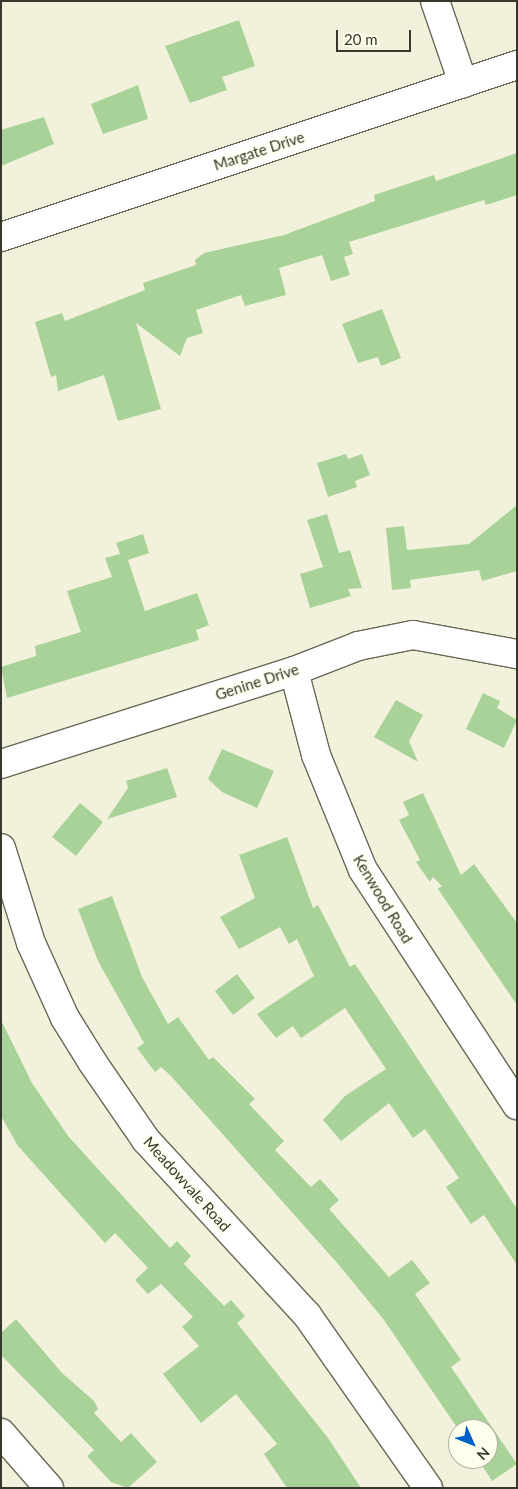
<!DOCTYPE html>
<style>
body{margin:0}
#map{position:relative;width:518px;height:1489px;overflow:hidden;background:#f2f2dc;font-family:Lato,sans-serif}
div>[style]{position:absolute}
.building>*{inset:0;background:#a9d298}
.roads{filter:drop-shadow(1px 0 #696856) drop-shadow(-1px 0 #696856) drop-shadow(0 1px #696856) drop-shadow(0 -1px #696856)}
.street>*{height:28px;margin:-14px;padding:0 14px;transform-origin:14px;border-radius:14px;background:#fff}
span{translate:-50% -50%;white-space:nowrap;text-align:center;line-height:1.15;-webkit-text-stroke:4px #ffffed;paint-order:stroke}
.street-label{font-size:15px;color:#37372e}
.frame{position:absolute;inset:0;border:2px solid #37372e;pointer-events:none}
.north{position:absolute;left:448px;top:1419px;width:50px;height:50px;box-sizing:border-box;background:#ffffed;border:1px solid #afafa1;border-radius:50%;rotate:134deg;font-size:14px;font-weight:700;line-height:20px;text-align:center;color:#37372e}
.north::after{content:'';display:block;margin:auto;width:18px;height:22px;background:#0060c9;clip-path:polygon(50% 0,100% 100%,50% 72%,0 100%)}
.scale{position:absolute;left:336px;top:30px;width:75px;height:22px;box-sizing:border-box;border:2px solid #37372e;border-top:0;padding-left:6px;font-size:15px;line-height:18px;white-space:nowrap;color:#37372e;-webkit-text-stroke:4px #ffffed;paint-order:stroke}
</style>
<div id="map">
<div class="building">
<div style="clip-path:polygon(239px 20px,255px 66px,222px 77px,227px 90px,190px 103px,165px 46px)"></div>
<div style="clip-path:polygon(138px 85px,148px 119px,103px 134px,91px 104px)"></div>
<div style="clip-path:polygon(44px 117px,54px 144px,1px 166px,1px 130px)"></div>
<div style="clip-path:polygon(517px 153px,517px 195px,486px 205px,484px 200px,349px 242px,353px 254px,344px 257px,350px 275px,331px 281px,322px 255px,279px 268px,286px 295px,245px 306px,241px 295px,196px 310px,203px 333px,187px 338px,180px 356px,136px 323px,161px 409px,118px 421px,104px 375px,58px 391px,56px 375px,51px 377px,35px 322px,62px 313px,65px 321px,145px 290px,143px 283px,196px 265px,195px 260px,204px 253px,284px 235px,375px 201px,374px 195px,434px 175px,436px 181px)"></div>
<div style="clip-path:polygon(382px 309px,401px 358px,381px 366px,378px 357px,358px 363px,342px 324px)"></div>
<div style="clip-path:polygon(346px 454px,348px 459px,362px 454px,370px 475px,355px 481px,357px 487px,328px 497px,317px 463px)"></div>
<div style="clip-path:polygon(517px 505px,517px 571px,482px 581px,479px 570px,410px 580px,411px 588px,392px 590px,386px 528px,404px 526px,407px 550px,469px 544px)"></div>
<div style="clip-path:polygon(327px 514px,339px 553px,350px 550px,362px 588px,348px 589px,351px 596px,310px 608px,300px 574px,323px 567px,307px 520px)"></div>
<div style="clip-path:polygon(143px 534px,149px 553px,128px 560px,145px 611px,197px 593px,209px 625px,196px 630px,199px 640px,7px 698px,1px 667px,36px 656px,35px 646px,81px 632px,67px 591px,112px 577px,105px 558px,120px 554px,116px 543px)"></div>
<div style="clip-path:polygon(483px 693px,500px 701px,497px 708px,517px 720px,504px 748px,466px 729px)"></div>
<div style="clip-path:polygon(396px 700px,423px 715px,409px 741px,418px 762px,374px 737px)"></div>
<div style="clip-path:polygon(222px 749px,274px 771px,257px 808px,222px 792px,208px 779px)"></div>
<div style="clip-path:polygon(167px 768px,177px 797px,107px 819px,128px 788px,126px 781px)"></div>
<div style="clip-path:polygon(423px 793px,461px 875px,474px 864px,517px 923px,517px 1005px,438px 889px,442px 886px,433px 877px,430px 882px,416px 862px,420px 860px,399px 820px,409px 815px,403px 802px)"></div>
<div style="clip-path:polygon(80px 803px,103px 822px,76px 856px,52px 837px)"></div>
<div style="clip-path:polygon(287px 837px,313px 908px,318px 905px,350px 967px,355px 964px,517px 1209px,517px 1265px,484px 1215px,471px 1224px,446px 1187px,459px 1178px,425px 1129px,413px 1138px,389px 1103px,341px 1141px,323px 1120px,345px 1096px,386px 1069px,345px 1008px,301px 1038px,293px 1026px,276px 1038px,257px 1014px,314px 976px,297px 939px,289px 944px,280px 927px,239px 949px,220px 917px,255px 898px,239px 855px)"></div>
<div style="clip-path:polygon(112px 896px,142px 977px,168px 1024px,178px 1017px,209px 1060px,213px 1057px,255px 1099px,249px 1104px,284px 1141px,275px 1150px,311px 1187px,320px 1179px,339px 1200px,329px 1209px,389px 1277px,412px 1260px,430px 1283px,415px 1294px,461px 1360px,451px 1367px,517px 1464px,492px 1481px,478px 1459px,488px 1459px,488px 1429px,458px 1429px,384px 1320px,338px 1264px,171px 1076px,161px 1067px,155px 1072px,137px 1048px,144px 1043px,98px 961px,78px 909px)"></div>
<div style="clip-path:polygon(237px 974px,255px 998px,233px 1015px,215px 991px)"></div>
<div style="clip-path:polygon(1px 1020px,32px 1083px,68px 1136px,170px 1248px,177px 1241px,191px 1256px,184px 1264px,224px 1306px,231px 1300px,245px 1316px,237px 1323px,328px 1438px,361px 1488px,287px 1488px,264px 1454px,277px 1444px,236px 1394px,201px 1423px,163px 1374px,199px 1346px,182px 1327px,193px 1317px,161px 1284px,148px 1294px,135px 1280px,148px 1268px,115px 1233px,105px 1243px,18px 1146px,1px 1116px)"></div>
<div style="clip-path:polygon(16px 1319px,62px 1373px,94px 1401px,98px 1409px,94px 1413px,121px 1442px,131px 1433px,157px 1462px,128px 1488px,111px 1482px,87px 1456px,94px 1450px,1px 1355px,1px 1333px)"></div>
</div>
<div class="roads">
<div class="street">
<div style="left:435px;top:1px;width:87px;rotate:71.1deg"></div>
<div style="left:1px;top:237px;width:544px;rotate:-18.43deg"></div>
<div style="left:294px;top:671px;width:87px;rotate:75.3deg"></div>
<div style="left:316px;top:755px;width:124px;rotate:67.8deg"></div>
<div style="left:363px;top:870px;width:281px;rotate:56.8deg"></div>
<div style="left:1px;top:764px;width:307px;rotate:-17.6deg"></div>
<div style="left:294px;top:671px;width:69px;rotate:-21.3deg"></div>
<div style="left:358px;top:646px;width:56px;rotate:-11.3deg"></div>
<div style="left:413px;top:635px;width:106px;rotate:10.4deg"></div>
<div style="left:1px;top:848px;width:100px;rotate:72.5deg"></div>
<div style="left:31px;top:943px;width:82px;rotate:65.6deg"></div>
<div style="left:65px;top:1018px;width:53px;rotate:58.1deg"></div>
<div style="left:93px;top:1063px;width:93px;rotate:55.5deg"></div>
<div style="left:146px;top:1140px;width:238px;rotate:47.4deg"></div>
<div style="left:307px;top:1315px;width:211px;rotate:55deg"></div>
<div style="left:1px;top:1433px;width:73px;rotate:48.9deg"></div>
</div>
</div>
<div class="street-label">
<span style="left:259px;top:151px;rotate:-18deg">Margate Drive</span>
<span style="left:257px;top:682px;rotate:-18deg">Genine Drive</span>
<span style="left:383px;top:899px;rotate:59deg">Kenwood Road</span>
<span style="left:187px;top:1184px;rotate:48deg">Meadowvale Road</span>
</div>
<div class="frame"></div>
<div class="north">N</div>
<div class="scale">20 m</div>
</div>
